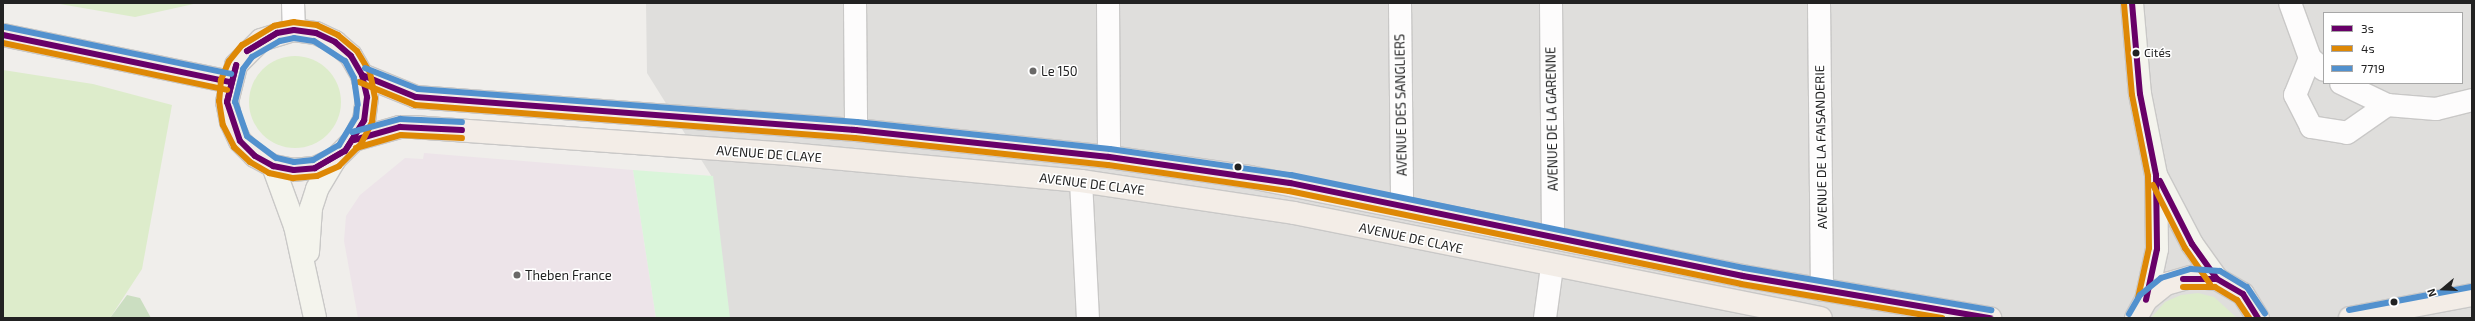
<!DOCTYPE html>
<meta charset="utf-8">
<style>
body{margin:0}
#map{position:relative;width:2475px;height:321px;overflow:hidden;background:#f0eeeb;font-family:"Exo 2",sans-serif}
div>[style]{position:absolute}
.residential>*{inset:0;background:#dfdedc}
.industrial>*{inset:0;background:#ede4e9}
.grass>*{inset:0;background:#ddeccb}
.round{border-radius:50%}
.forest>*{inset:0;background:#cbdec1}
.park>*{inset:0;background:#daf5da}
.roads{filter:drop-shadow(1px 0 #c9c8c7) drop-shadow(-1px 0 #c9c8c7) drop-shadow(0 1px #c9c8c7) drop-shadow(0 -1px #c9c8c7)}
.street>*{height:22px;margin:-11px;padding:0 11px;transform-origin:11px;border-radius:11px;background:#fdfcfc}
.secondary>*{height:22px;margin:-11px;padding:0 11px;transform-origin:11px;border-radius:11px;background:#f4f4ed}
.primary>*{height:22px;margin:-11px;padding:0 11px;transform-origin:11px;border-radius:11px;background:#f3ede7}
.bus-1>*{height:6px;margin:-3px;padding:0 3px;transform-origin:3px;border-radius:3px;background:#680068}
.bus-2>*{height:6px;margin:-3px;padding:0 3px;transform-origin:3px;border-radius:3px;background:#de8805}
.bus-3>*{height:6px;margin:-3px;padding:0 3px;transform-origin:3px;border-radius:3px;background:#5291ce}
.dots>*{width:11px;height:11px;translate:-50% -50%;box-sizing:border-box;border:2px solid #fff;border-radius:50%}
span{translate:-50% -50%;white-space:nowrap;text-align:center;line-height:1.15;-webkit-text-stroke:3px #fff;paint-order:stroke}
.bus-label{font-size:12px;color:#222}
.left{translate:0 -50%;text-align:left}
.poi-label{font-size:13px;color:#222}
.street-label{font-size:13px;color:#222}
.frame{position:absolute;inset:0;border:4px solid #222;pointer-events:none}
.legend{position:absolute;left:2323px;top:12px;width:140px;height:72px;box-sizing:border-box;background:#fff;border:1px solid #a7a7a7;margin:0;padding:5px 7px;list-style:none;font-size:12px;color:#222}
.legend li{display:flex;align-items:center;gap:8px;height:20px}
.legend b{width:20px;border:1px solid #a7a7a7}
.north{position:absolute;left:2423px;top:269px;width:40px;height:40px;-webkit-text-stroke:3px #fff;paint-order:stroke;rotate:251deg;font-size:11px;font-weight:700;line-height:16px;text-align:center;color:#222}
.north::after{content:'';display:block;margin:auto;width:14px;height:18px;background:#222;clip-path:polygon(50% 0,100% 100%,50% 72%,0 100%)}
</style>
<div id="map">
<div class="residential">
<div style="clip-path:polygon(evenodd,646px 3px,2472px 3px,2472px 318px,729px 318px,712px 177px,647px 73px,646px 3px,2324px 13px,2462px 13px,2462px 83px,2324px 83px,2324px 13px)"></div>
</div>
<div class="industrial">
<div style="clip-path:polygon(424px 153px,633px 170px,656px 318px,358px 318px,344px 241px,346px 216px,360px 195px,405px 158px,423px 159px)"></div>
</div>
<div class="grass">
<div style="clip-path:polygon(54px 3px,198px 3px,135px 17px)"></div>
<div class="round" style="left:249px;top:56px;width:92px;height:92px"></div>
<div style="clip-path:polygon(3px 70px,93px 84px,172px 105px,142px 269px,110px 318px,3px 318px)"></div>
<div style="clip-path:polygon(2198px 293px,2214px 297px,2237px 318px,2151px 318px,2165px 302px,2181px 295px)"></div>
</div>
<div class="forest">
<div style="clip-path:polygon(127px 295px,140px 298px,151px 318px,110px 318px)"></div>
</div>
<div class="park">
<div style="clip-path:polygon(633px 170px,713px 176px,730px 318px,656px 318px)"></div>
</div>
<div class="roads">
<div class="street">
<div style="left:293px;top:3px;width:27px;rotate:88deg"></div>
<div style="left:855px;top:3px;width:127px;rotate:89.5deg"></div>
<div style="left:1108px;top:3px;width:154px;rotate:89.6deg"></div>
<div style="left:1400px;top:3px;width:203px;rotate:89.4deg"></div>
<div style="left:1551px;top:3px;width:233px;rotate:89.5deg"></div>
<div style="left:1819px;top:3px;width:287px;rotate:89.4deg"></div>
<div style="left:2290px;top:3px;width:59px;rotate:70deg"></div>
<div style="left:2310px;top:58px;width:18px;rotate:41deg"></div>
<div style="left:2310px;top:58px;width:40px;rotate:112deg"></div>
<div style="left:2295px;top:95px;width:36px;rotate:63deg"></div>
<div style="left:2311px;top:127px;width:36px;rotate:9deg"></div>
<div style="left:2347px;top:133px;width:49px;rotate:-35deg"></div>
<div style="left:2341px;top:83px;width:51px;rotate:25.6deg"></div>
<div style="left:2387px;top:105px;width:49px;rotate:4.7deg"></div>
<div style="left:2436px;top:109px;width:37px;rotate:-14deg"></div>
<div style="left:1081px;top:181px;width:137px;rotate:87.1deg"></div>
<div style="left:1545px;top:318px;width:51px;rotate:-82.2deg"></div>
</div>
<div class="secondary">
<div style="left:2132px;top:3px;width:91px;rotate:85deg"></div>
<div style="left:2140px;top:94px;width:83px;rotate:78.8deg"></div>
<div style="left:2156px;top:175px;width:78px;rotate:62.4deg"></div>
<div style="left:2192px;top:244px;width:43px;rotate:54.5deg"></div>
<div style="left:273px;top:166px;width:64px;rotate:69.9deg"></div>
<div style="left:295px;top:226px;width:94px;rotate:77.7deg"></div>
<div style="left:308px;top:252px;width:44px;rotate:-86.1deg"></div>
<div style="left:311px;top:208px;width:20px;rotate:-72deg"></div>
<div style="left:317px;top:189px;width:35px;rotate:-59deg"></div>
<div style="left:2146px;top:300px;width:52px;rotate:-77.8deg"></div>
<div style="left:2157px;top:249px;width:71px;rotate:-90.8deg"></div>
</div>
<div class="primary">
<div style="left:3px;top:35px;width:231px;rotate:11.7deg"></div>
<div style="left:362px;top:75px;width:23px;rotate:77deg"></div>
<div style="left:367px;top:97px;width:23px;rotate:97deg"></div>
<div style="left:364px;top:120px;width:22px;rotate:117deg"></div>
<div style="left:354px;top:140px;width:27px;rotate:135deg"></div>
<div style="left:335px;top:159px;width:22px;rotate:156deg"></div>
<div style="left:315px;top:168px;width:21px;rotate:175deg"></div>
<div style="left:294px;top:170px;width:21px;rotate:-169deg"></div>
<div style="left:273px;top:166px;width:21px;rotate:-151deg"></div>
<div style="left:255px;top:156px;width:21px;rotate:-135deg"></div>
<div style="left:240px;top:141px;width:21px;rotate:-115deg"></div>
<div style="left:231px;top:122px;width:20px;rotate:-101deg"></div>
<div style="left:227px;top:102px;width:38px;rotate:-76deg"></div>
<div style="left:236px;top:65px;width:35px;rotate:-45deg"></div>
<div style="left:261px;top:40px;width:34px;rotate:-17deg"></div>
<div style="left:294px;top:30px;width:22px;rotate:8deg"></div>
<div style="left:316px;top:33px;width:21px;rotate:25deg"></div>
<div style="left:335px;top:42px;width:21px;rotate:41deg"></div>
<div style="left:351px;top:56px;width:22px;rotate:60deg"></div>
<div style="left:362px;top:75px;width:58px;rotate:22.2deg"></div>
<div style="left:416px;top:97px;width:441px;rotate:4.3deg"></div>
<div style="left:856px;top:130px;width:254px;rotate:6.1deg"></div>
<div style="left:1109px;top:157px;width:142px;rotate:8.1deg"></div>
<div style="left:1250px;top:177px;width:503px;rotate:11.35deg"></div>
<div style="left:1743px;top:276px;width:251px;rotate:9.7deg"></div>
<div style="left:354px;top:140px;width:48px;rotate:-15.8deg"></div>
<div style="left:400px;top:127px;width:13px"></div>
<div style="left:413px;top:127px;width:377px;rotate:4.1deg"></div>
<div style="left:789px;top:154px;width:293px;rotate:5.3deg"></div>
<div style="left:1081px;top:181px;width:215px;rotate:8.5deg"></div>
<div style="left:1294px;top:213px;width:537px;rotate:11.27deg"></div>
<div style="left:2136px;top:318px;width:21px;rotate:-61deg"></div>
<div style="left:2146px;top:300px;width:26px;rotate:-39deg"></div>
<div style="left:2166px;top:284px;width:26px;rotate:-16deg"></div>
<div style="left:2191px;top:277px;width:26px;rotate:4deg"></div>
<div style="left:2217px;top:279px;width:30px;rotate:30deg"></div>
<div style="left:2243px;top:294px;width:28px;rotate:58deg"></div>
<div style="left:2350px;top:318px;width:124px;rotate:-10.7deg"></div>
</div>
</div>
<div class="bus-1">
<div style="left:2132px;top:3px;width:91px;rotate:85deg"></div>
<div style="left:2140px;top:94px;width:83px;rotate:78.8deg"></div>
<div style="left:2156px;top:175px;width:74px;rotate:89.2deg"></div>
<div style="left:2157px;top:249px;width:52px;rotate:102.2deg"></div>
<div style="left:277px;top:33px;width:17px;rotate:-10deg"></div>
<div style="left:294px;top:30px;width:22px;rotate:8deg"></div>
<div style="left:316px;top:33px;width:21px;rotate:25deg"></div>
<div style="left:335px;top:42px;width:21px;rotate:41deg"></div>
<div style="left:351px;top:56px;width:22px;rotate:60deg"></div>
<div style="left:362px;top:75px;width:23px;rotate:77deg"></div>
<div style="left:367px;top:97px;width:23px;rotate:97deg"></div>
<div style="left:3px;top:35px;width:231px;rotate:11.7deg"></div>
<div style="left:247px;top:51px;width:35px;rotate:-31deg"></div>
<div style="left:247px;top:51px;width:35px;rotate:-31deg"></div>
<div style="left:362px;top:75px;width:58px;rotate:22.2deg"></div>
<div style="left:416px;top:97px;width:441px;rotate:4.3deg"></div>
<div style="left:856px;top:130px;width:254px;rotate:6.1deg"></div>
<div style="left:1109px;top:157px;width:183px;rotate:8.2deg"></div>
<div style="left:1290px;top:183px;width:462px;rotate:11.6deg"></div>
<div style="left:1743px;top:276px;width:251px;rotate:9.7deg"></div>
<div style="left:227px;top:102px;width:41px;rotate:71.6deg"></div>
<div style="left:240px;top:141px;width:21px;rotate:45deg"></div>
<div style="left:255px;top:156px;width:21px;rotate:29deg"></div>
<div style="left:273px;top:166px;width:21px;rotate:11deg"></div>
<div style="left:294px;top:170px;width:21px;rotate:-5deg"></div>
<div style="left:227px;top:102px;width:38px;rotate:-76deg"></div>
<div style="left:227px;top:102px;width:38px;rotate:-76deg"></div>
<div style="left:354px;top:140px;width:48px;rotate:-15.8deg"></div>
<div style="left:400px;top:127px;width:62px;rotate:2.8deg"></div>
<div style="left:345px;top:151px;width:36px;rotate:-58deg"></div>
<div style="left:345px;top:151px;width:36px;rotate:-58deg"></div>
<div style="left:315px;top:168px;width:34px;rotate:-30deg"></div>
<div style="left:315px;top:168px;width:34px;rotate:-30deg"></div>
<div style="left:2160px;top:181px;width:71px;rotate:63.1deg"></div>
<div style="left:2192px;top:244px;width:43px;rotate:54.5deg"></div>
<div style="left:2183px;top:279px;width:34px"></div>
<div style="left:2217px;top:279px;width:30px;rotate:30deg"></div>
<div style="left:2243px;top:294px;width:28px;rotate:58deg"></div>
</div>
<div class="bus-2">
<div style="left:2124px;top:4px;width:91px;rotate:85deg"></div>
<div style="left:2132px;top:95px;width:83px;rotate:78.8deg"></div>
<div style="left:2148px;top:176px;width:72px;rotate:89.2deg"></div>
<div style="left:2149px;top:248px;width:51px;rotate:102.4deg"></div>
<div style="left:3px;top:43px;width:229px;rotate:11.8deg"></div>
<div style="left:369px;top:71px;width:23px;rotate:-121deg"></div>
<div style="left:357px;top:51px;width:25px;rotate:-140deg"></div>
<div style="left:338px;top:35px;width:23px;rotate:-155deg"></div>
<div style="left:317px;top:25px;width:23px;rotate:-173deg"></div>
<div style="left:294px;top:22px;width:20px;rotate:169deg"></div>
<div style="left:274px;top:26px;width:37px;rotate:149deg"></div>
<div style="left:242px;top:45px;width:21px;rotate:129deg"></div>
<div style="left:229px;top:61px;width:21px;rotate:113deg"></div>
<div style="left:221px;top:80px;width:21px;rotate:95deg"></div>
<div style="left:219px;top:101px;width:24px;rotate:81deg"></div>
<div style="left:223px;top:125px;width:25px;rotate:63deg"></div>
<div style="left:234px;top:147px;width:22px;rotate:43deg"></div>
<div style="left:250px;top:162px;width:22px;rotate:30deg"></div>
<div style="left:269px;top:173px;width:25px;rotate:12deg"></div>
<div style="left:293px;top:178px;width:24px;rotate:-5deg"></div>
<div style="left:317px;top:176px;width:24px;rotate:-24deg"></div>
<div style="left:339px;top:166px;width:31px;rotate:-45deg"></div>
<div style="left:361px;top:144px;width:25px;rotate:-63deg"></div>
<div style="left:372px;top:122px;width:24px;rotate:-83deg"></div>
<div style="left:375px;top:98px;width:25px;rotate:-101deg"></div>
<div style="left:359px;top:82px;width:61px;rotate:22.3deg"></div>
<div style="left:415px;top:105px;width:441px;rotate:4.3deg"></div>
<div style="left:855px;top:138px;width:254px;rotate:6.1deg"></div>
<div style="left:1108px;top:165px;width:183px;rotate:8.2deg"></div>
<div style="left:1289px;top:191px;width:461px;rotate:11.6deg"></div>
<div style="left:1741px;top:284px;width:204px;rotate:9.6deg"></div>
<div style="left:356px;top:148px;width:47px;rotate:-16.1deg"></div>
<div style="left:401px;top:135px;width:61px;rotate:2.8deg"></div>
<div style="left:2153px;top:185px;width:71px;rotate:63.1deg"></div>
<div style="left:2185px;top:248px;width:44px;rotate:55.2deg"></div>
<div style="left:2183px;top:287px;width:32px"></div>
<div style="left:2215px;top:287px;width:26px;rotate:31deg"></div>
<div style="left:2237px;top:300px;width:22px;rotate:56deg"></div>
</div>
<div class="bus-3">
<div style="left:5px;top:27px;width:231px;rotate:11.7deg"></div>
<div style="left:365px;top:68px;width:57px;rotate:21.6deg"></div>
<div style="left:418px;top:89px;width:440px;rotate:4.3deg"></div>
<div style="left:857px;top:122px;width:254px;rotate:6.1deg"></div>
<div style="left:1110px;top:149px;width:183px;rotate:8.2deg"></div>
<div style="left:1291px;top:175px;width:462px;rotate:11.6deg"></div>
<div style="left:1744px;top:268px;width:251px;rotate:9.7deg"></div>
<div style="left:357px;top:108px;width:9px;rotate:96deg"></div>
<div style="left:356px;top:117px;width:33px;rotate:121deg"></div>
<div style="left:339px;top:145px;width:30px;rotate:150deg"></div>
<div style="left:313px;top:160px;width:19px;rotate:174deg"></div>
<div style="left:294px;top:162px;width:18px;rotate:-167deg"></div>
<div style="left:276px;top:158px;width:36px;rotate:-143deg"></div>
<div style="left:247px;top:136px;width:36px;rotate:-109deg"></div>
<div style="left:235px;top:102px;width:34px;rotate:-76deg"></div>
<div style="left:243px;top:69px;width:15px;rotate:-53deg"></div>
<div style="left:252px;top:57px;width:32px;rotate:-30deg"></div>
<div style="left:280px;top:41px;width:14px;rotate:-12deg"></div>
<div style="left:294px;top:38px;width:20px;rotate:9deg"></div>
<div style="left:314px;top:41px;width:37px;rotate:33deg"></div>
<div style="left:345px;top:61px;width:19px;rotate:62deg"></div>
<div style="left:354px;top:78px;width:27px;rotate:82deg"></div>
<div style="left:352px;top:132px;width:50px;rotate:-15.2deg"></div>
<div style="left:400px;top:119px;width:62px;rotate:2.8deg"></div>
<div style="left:2349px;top:310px;width:124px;rotate:-10.7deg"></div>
<div style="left:2129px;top:314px;width:22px;rotate:-60deg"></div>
<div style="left:2140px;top:295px;width:27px;rotate:-39deg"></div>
<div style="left:2161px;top:278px;width:31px;rotate:-17deg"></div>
<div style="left:2191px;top:269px;width:29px;rotate:4deg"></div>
<div style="left:2220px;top:271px;width:31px;rotate:31deg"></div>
<div style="left:2247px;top:287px;width:32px;rotate:56deg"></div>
</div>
<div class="dots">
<div style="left:2136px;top:53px;background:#222"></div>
<div style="left:1033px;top:71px;background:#6a6968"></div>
<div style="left:1238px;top:167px;background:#222"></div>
<div style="left:517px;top:275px;background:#6a6968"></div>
<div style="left:2394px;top:302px;background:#222"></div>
</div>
<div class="bus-label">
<span class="left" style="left:2144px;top:53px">Cités</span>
</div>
<div class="poi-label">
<span class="left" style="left:1041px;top:71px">Le 150</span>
<span class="left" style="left:525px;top:275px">Theben France</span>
</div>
<div class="street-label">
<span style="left:1401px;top:105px;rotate:-91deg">AVENUE DES SANGLIERS</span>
<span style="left:1552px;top:119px;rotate:-91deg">AVENUE DE LA GARENNE</span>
<span style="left:1821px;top:147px;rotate:-91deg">AVENUE DE LA FAISANDERIE</span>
<span style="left:769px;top:154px;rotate:4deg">AVENUE DE CLAYE</span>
<span style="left:1092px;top:184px;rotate:7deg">AVENUE DE CLAYE</span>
<span style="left:1411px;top:238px;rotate:12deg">AVENUE DE CLAYE</span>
</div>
<div class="frame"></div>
<ul class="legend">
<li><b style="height:5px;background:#680068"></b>3s</li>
<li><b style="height:5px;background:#de8805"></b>4s</li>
<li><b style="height:5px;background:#5291ce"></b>7719</li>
</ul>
<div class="north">N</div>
</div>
